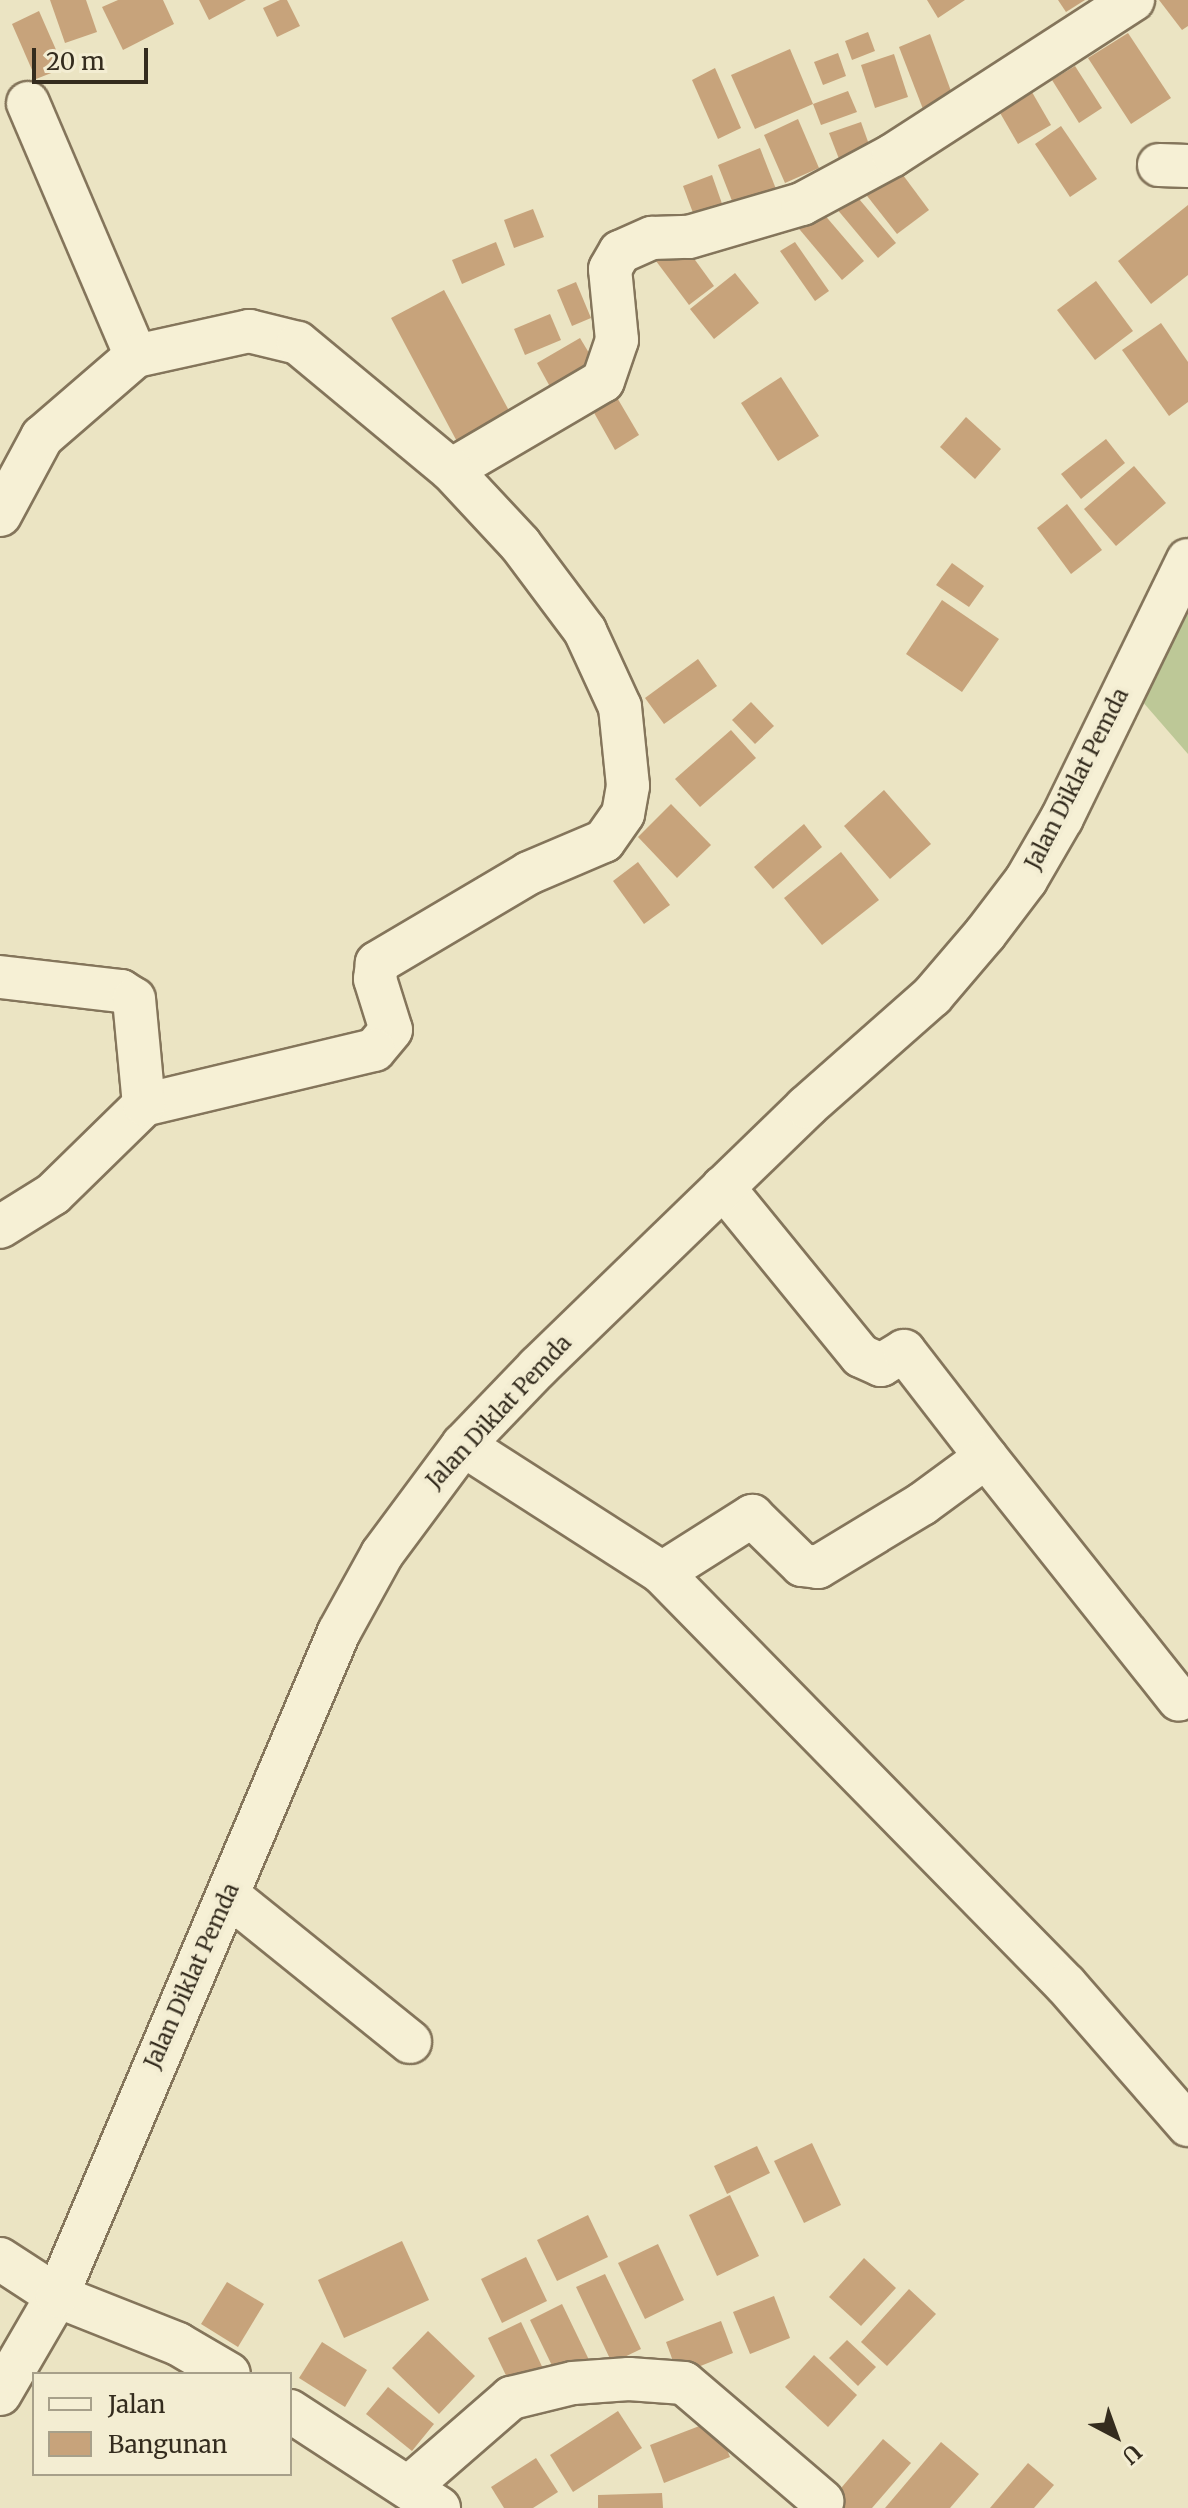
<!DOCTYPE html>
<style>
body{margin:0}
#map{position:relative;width:1188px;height:2508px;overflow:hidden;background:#ebe4c3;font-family:Merriweather,serif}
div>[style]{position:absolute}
.green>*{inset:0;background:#bdc897}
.building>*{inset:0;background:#c7a37b}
.roads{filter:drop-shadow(2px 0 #84755b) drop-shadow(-2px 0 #84755b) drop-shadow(0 2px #84755b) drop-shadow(0 -2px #84755b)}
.minor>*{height:42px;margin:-21px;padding:0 21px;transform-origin:21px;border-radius:21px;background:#f6f0d5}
span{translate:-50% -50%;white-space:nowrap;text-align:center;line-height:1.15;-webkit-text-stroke:8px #f3edd2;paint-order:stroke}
.street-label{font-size:22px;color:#342c1e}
.legend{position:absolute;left:32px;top:2372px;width:260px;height:104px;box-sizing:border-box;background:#f3edd2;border:2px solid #a7a08a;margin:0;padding:10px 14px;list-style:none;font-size:24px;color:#342c1e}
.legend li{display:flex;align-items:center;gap:16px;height:40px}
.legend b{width:40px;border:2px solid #a7a08a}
.north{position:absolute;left:1076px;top:2396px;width:80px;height:80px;-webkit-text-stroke:6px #f3edd2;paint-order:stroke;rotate:139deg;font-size:22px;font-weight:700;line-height:32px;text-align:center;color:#342c1e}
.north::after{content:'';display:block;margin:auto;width:28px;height:36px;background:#342c1e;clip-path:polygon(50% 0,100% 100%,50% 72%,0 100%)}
.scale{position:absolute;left:32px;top:48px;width:116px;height:36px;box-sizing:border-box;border:4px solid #342c1e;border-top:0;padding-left:10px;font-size:24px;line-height:28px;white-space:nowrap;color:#342c1e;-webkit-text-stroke:6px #f3edd2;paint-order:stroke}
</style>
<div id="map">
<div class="green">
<div style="clip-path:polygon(1188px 603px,1188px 754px,1135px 693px)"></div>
</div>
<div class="building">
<div style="clip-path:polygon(50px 0,86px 0,97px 32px,65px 43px)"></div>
<div style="clip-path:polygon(118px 0,163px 0,174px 24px,123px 50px,102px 7px)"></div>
<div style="clip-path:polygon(199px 0,246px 0,209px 20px)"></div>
<div style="clip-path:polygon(280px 0,287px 0,300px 26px,277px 37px,263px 8px)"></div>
<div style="clip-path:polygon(927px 0,965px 0,938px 18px)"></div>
<div style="clip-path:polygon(1058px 0,1085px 0,1066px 12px)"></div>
<div style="clip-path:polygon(1159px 0,1188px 0,1188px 26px,1182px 30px)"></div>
<div style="clip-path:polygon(39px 11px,64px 68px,36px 79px,12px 24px)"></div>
<div style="clip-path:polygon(868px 32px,875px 51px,852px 60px,845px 41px)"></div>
<div style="clip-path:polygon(1128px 33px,1171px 98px,1131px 124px,1088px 58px)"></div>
<div style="clip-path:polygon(930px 34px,958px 110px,928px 122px,899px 47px)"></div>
<div style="clip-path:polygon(790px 49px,813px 104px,755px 129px,731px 75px)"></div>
<div style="clip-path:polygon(838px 53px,846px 76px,823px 85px,814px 62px)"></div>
<div style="clip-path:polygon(894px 54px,908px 97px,875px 108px,861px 65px)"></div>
<div style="clip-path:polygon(1075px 66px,1102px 108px,1079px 123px,1052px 80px)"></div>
<div style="clip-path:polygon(715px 68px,741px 128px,718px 139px,692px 80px)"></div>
<div style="clip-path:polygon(1025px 80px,1051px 125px,1018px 144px,992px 99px)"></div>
<div style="clip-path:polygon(848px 91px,857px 112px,821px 125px,813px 104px)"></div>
<div style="clip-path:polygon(798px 119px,819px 168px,785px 183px,764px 135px)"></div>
<div style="clip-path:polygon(861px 122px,872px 153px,841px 164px,829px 133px)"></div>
<div style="clip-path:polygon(1061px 126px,1097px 179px,1070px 197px,1035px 144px)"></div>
<div style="clip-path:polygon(760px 148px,776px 189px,734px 206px,718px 165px)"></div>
<div style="clip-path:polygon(897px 167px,929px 210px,897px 234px,864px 192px)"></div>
<div style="clip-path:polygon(712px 175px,727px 218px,699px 229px,683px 186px)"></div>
<div style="clip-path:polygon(849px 187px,896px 243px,878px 258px,831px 202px)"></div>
<div style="clip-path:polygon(1188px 205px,1188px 275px,1151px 304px,1118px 261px)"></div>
<div style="clip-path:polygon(817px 206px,864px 261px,842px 280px,795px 224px)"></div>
<div style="clip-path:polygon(533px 209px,544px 237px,514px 248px,504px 220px)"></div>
<div style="clip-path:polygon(496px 242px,505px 265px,462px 284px,452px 260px)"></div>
<div style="clip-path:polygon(682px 242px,714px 286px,689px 305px,656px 261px)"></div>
<div style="clip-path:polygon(795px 242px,829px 291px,815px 301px,780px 251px)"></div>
<div style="clip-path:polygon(735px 273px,759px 303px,714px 339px,690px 309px)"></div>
<div style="clip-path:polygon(1096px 281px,1133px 331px,1095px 360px,1057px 310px)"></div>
<div style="clip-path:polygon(576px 282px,591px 318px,572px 326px,557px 290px)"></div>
<div style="clip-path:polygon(444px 290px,514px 420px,461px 449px,391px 318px)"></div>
<div style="clip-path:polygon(550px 314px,561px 340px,525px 355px,514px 329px)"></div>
<div style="clip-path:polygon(1161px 323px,1188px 362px,1188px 402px,1169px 416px,1122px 350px)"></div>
<div style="clip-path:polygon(580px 338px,598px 368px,554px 394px,537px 363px)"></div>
<div style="clip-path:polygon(781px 377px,819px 436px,778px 461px,741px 403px)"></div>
<div style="clip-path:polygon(612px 389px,639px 435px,615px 450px,588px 402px)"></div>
<div style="clip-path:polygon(966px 417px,1001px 449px,975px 479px,940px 447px)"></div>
<div style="clip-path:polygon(1106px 439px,1125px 463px,1081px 499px,1061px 474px)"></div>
<div style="clip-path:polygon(1134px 466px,1166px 503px,1116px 546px,1084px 509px)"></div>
<div style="clip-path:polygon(1067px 504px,1102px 550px,1071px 574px,1037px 528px)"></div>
<div style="clip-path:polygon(952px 563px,984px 586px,969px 607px,936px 585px)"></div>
<div style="clip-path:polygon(942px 600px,999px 639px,962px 692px,906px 654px)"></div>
<div style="clip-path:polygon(698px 659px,717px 686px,664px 724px,645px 698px)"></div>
<div style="clip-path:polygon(751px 702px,774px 726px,755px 744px,732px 720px)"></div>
<div style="clip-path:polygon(731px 730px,756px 758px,700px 807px,675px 779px)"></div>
<div style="clip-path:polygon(884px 790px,931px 844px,890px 879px,844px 826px)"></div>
<div style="clip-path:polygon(671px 804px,711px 845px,677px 878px,638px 837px)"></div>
<div style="clip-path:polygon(804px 824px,822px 847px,773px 889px,754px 867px)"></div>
<div style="clip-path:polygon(841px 852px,879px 900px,822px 945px,784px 898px)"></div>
<div style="clip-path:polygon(638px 862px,670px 905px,644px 924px,613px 881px)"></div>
<div style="clip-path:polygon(812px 2143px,841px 2205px,804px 2223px,774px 2161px)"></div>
<div style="clip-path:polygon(757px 2146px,770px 2173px,727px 2194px,714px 2166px)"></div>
<div style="clip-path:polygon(730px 2195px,759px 2256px,717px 2276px,689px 2215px)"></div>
<div style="clip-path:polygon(588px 2215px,608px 2257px,557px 2281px,537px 2240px)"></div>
<div style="clip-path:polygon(402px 2241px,429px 2300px,344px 2338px,318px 2280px)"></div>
<div style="clip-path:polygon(658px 2244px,684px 2300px,645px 2319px,618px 2263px)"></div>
<div style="clip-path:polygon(526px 2257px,547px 2301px,502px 2323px,481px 2279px)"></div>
<div style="clip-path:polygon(864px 2258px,896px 2288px,861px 2326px,829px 2297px)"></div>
<div style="clip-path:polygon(605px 2274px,641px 2349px,612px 2363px,576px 2287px)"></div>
<div style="clip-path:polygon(227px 2282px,264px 2304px,238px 2347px,201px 2324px)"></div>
<div style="clip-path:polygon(909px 2289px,936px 2314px,887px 2366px,861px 2342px)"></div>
<div style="clip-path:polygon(774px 2296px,790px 2338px,750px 2354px,733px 2312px)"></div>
<div style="clip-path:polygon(562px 2304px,590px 2362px,558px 2378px,530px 2320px)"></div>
<div style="clip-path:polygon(721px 2321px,733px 2353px,678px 2375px,666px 2342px)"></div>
<div style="clip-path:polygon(521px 2322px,547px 2377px,514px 2392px,488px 2338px)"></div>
<div style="clip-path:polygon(428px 2331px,475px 2376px,439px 2414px,392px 2368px)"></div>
<div style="clip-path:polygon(847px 2340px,876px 2367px,858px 2386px,829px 2358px)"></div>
<div style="clip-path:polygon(322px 2342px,367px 2370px,345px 2407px,299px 2378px)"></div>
<div style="clip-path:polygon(814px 2355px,857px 2395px,828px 2427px,785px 2387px)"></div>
<div style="clip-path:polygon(388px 2387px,434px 2424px,412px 2451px,366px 2414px)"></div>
<div style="clip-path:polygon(618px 2411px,642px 2448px,573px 2492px,550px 2455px)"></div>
<div style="clip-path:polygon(715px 2420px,730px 2457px,664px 2483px,650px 2445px)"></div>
<div style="clip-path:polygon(883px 2439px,911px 2463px,872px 2508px,824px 2508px)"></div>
<div style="clip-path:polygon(941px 2442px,979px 2474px,950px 2508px,885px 2508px)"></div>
<div style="clip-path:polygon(536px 2458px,558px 2492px,533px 2508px,504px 2508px,491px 2487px)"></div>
<div style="clip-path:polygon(1028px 2463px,1054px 2485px,1034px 2508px,990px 2508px)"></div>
<div style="clip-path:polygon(662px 2493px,663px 2508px,598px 2508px,598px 2495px)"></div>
</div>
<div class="roads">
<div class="minor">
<div style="left:28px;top:103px;width:275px;rotate:66.9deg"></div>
<div style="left:1159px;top:165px;width:29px;rotate:2deg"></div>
<div style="left:451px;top:470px;width:176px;rotate:-30.4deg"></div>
<div style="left:603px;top:381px;width:43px;rotate:-71.1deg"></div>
<div style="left:617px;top:340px;width:71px;rotate:-95.6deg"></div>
<div style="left:610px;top:269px;width:20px;rotate:-60deg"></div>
<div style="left:620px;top:252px;width:35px;rotate:-24deg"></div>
<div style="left:652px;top:238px;width:37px;rotate:-2deg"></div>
<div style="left:689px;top:237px;width:118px;rotate:-16.3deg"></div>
<div style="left:802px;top:204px;width:103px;rotate:-28.3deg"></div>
<div style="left:893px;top:155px;width:286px;rotate:-32.9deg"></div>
<div style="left:0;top:515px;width:89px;rotate:-61.7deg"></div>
<div style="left:42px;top:437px;width:124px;rotate:-40.8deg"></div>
<div style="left:136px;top:356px;width:116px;rotate:-12.5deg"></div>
<div style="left:249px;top:331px;width:50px;rotate:13.8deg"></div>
<div style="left:298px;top:343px;width:199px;rotate:39.7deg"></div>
<div style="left:451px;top:470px;width:101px;rotate:47deg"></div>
<div style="left:520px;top:544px;width:109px;rotate:53.2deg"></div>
<div style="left:585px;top:631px;width:84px;rotate:65.3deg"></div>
<div style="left:620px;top:707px;width:79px;rotate:84.2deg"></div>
<div style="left:628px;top:786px;width:28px;rotate:100deg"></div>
<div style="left:623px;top:814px;width:33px;rotate:125deg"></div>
<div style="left:604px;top:841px;width:82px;rotate:156.9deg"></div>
<div style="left:529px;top:873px;width:177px;rotate:149.4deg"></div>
<div style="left:377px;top:963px;width:16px;rotate:97deg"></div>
<div style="left:375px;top:979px;width:53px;rotate:72.6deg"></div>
<div style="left:391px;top:1030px;width:26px;rotate:130deg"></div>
<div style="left:374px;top:1050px;width:236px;rotate:166.6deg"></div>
<div style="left:144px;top:1105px;width:127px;rotate:135.6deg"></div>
<div style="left:53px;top:1194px;width:62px;rotate:148.1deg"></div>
<div style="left:0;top:977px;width:122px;rotate:6.6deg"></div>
<div style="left:121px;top:991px;width:15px;rotate:32deg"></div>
<div style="left:134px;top:999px;width:106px;rotate:84.6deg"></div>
<div style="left:723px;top:1187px;width:218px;rotate:50.8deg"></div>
<div style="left:861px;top:1356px;width:22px;rotate:24deg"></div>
<div style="left:881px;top:1365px;width:27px;rotate:-31deg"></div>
<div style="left:904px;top:1351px;width:134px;rotate:52.3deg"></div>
<div style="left:463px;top:1445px;width:237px;rotate:32.7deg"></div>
<div style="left:662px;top:1573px;width:577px;rotate:45.56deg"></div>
<div style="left:1066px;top:1985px;width:186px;rotate:48.9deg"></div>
<div style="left:662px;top:1573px;width:107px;rotate:-32.3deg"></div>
<div style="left:752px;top:1516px;width:70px;rotate:44.4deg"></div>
<div style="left:802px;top:1565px;width:16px;rotate:7deg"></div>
<div style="left:818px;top:1567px;width:122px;rotate:-31.2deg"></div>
<div style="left:922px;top:1504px;width:79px;rotate:-36.3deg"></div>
<div style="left:986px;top:1457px;width:310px;rotate:51.5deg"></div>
<div style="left:228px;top:1895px;width:234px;rotate:38.9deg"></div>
<div style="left:0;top:2259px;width:68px;rotate:33deg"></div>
<div style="left:57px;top:2296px;width:130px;rotate:21.6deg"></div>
<div style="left:178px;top:2344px;width:59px;rotate:30.5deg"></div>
<div style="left:0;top:2394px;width:113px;rotate:-59.8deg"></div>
<div style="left:57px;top:2296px;width:721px;rotate:-66.99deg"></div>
<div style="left:339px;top:1632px;width:89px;rotate:-61.1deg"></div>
<div style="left:382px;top:1554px;width:136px;rotate:-53.4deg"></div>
<div style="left:463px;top:1445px;width:108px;rotate:-46.1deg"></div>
<div style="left:538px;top:1367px;width:373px;rotate:-44.1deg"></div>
<div style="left:806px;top:1107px;width:168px;rotate:-41.4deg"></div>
<div style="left:932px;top:996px;width:82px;rotate:-49.5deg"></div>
<div style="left:985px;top:934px;width:68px;rotate:-52.8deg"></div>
<div style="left:1026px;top:880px;width:72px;rotate:-59.9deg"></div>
<div style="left:1062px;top:818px;width:287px;rotate:-64deg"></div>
<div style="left:290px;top:2411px;width:178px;rotate:33.1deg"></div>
<div style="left:411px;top:2485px;width:133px;rotate:-41deg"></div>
<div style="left:511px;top:2398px;width:64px;rotate:-13.6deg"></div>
<div style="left:573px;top:2383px;width:56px;rotate:-4.1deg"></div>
<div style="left:629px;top:2379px;width:55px;rotate:4.2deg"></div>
<div style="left:684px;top:2383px;width:182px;rotate:40.5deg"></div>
</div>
</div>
<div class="street-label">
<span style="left:1077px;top:779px;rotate:-63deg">Jalan Diklat Pemda</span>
<span style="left:499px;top:1412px;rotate:-47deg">Jalan Diklat Pemda</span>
<span style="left:192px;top:1976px;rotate:-66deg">Jalan Diklat Pemda</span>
</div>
<ul class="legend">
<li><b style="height:10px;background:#f6f0d5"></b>Jalan</li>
<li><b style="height:22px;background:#c7a37b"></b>Bangunan</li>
</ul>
<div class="north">U</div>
<div class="scale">20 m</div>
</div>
